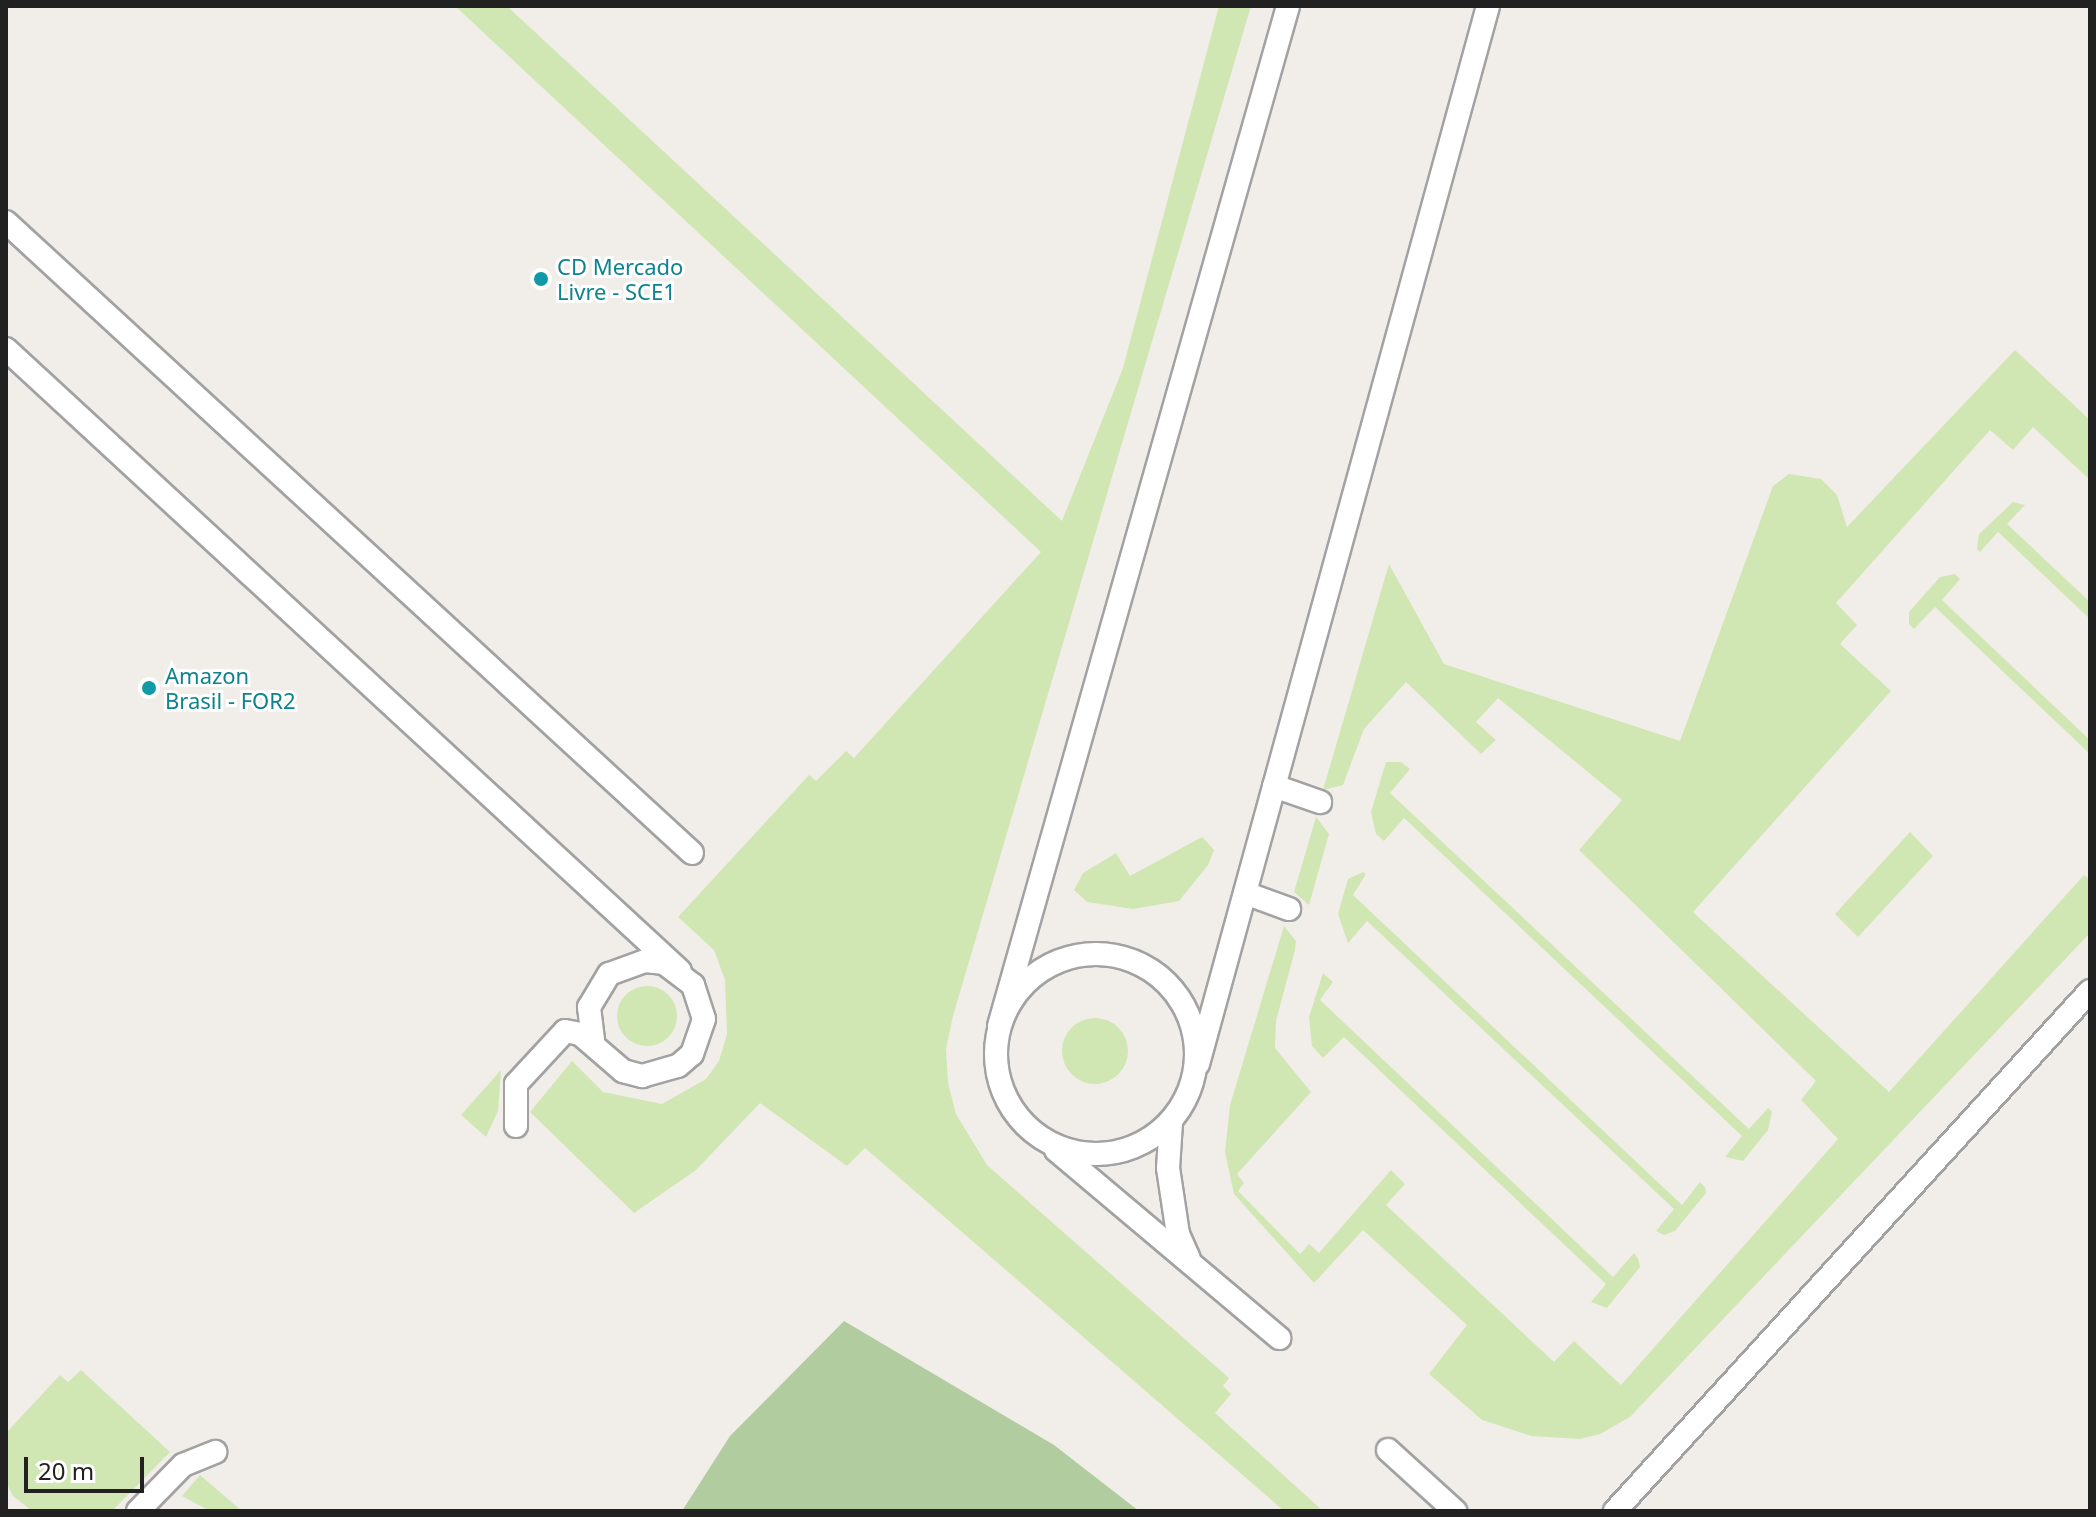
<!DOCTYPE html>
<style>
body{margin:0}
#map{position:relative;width:2096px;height:1517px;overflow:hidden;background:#f1eee9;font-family:"Noto Sans",sans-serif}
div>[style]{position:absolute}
.grass>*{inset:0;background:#d0e7b3}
.round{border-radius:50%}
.forest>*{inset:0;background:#b1cda0}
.roads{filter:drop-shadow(2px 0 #a2a2a2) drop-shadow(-2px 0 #a2a2a2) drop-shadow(0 2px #a2a2a2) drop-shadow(0 -2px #a2a2a2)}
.lane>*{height:22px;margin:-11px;padding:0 11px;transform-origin:11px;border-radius:11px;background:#fff}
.lane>.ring{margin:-11px;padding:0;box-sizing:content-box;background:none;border:22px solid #fff;border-radius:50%}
.dots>*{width:22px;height:22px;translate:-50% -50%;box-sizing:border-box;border:4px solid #fff;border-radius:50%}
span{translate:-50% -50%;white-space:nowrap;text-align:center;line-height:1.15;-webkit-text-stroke:6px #fff;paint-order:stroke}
.culture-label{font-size:22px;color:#0d838f}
.left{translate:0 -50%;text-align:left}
.frame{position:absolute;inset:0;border:8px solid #212121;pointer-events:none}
.scale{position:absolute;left:24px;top:1457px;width:120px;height:36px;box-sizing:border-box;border:4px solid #212121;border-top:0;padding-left:10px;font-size:24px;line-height:28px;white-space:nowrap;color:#212121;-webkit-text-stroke:6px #fff;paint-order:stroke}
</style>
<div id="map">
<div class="grass">
<div style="clip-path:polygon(455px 6px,507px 6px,1062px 521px,1123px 368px,1219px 6px,1251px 6px,953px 1016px,946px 1049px,948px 1083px,956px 1114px,987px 1165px,1229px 1378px,1223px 1386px,1231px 1394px,1215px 1413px,1323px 1511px,1284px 1511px,865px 1148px,847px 1166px,760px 1103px,696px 1170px,634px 1213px,530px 1112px,572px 1061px,603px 1092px,662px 1104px,706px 1079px,719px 1061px,727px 1034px,725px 980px,714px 950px,678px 917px,809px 775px,816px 781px,846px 751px,854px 758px,1041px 552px)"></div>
<div style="clip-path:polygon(2015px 350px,2090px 420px,2090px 480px,2033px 427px,2013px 450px,1990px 430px,1836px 603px,1857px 625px,1840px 644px,1891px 691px,1693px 912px,1889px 1092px,2084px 875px,2090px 880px,2090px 933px,1630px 1417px,1600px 1434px,1580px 1439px,1531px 1436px,1482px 1420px,1429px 1374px,1467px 1325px,1363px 1230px,1314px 1283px,1234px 1194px,1225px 1152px,1230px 1105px,1284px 926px,1296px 941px,1295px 950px,1276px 1021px,1275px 1048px,1311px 1092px,1237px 1174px,1244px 1183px,1238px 1191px,1300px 1254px,1309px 1244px,1319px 1253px,1391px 1170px,1405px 1184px,1386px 1205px,1554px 1362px,1574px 1341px,1621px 1385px,1838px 1139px,1801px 1100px,1816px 1081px,1579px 850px,1622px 800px,1498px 698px,1476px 722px,1496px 740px,1481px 754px,1406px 682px,1364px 729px,1343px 785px,1323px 790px,1389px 564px,1444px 664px,1680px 741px,1773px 486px,1789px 474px,1821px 479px,1837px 495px,1847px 527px)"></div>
<div style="clip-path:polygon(2013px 502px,2025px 505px,2007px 524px,2090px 602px,2090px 619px,1998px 532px,1980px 552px,1977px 549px,1979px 534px)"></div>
<div style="clip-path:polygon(1955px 574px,1960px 579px,1942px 600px,2090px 740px,2090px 754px,1935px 607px,1914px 629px,1909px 624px,1909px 612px,1940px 577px)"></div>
<div style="clip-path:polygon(1386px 762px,1401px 762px,1410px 769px,1390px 793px,1749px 1129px,1768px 1108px,1772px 1112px,1768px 1130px,1743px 1161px,1725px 1157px,1742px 1136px,1404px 818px,1384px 841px,1376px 834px,1371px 812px)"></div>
<div style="clip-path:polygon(1316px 817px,1329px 834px,1309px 905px,1294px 892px)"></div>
<div style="clip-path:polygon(1910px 832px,1933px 856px,1858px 937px,1835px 914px)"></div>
<div style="clip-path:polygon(1202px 837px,1214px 850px,1208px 865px,1179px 901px,1133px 909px,1087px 902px,1074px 890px,1083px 873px,1116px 853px,1130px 876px)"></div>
<div style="clip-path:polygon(1363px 872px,1366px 874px,1353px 895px,1682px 1205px,1700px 1182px,1705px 1187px,1706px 1193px,1675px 1231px,1664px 1235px,1656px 1231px,1674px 1209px,1367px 921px,1348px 943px,1338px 914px,1348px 879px)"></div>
<div style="clip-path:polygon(1323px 973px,1333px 982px,1320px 1000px,1613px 1277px,1634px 1253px,1638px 1258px,1640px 1267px,1607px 1308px,1591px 1302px,1606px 1284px,1344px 1037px,1323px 1058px,1312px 1046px,1309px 1017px)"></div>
<div class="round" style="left:617px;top:986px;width:60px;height:60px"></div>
<div class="round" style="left:1062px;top:1018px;width:66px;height:66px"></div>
<div style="clip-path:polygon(501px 1070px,498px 1111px,486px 1137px,461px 1115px)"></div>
<div style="clip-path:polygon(81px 1370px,170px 1452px,112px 1511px,32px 1511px,13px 1496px,6px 1482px,6px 1433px,60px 1375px,68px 1382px)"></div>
<div style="clip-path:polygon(200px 1475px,242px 1511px,210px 1511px,182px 1496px)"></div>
</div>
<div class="forest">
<div style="clip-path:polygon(844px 1321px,1054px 1445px,1139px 1511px,682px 1511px,730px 1436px)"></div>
</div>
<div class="roads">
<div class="lane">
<div style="left:6px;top:222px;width:932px;rotate:42.61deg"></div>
<div style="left:6px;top:349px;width:917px;rotate:42.7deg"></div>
<div style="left:1274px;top:786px;width:49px;rotate:19.2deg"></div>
<div style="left:1245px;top:893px;width:47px;rotate:20deg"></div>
<div class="ring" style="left:996px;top:954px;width:178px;height:178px"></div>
<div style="left:999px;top:1026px;width:1060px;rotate:-74.18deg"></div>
<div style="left:1198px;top:1064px;width:1097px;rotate:-74.67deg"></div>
<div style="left:1171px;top:1123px;width:45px;rotate:93.8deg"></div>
<div style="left:1168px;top:1168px;width:67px;rotate:81.4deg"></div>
<div style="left:1178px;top:1234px;width:27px;rotate:66deg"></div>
<div style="left:516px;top:1126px;width:42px;rotate:-90deg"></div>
<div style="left:516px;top:1084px;width:72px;rotate:-47.2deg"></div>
<div style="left:565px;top:1031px;width:15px;rotate:11deg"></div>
<div style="left:580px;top:1034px;width:57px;rotate:40.7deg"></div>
<div style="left:623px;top:1071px;width:20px;rotate:15deg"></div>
<div style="left:642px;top:1076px;width:37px;rotate:-16deg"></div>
<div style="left:678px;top:1066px;width:18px;rotate:-41deg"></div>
<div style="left:692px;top:1054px;width:37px;rotate:-71deg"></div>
<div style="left:704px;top:1019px;width:36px;rotate:-108deg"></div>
<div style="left:693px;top:985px;width:36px;rotate:-143deg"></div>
<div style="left:664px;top:963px;width:19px;rotate:-174deg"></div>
<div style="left:645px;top:961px;width:38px;rotate:160deg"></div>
<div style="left:609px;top:974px;width:39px;rotate:121deg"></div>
<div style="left:589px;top:1007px;width:38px;rotate:83deg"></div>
<div style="left:1056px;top:1150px;width:292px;rotate:40.1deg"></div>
<div style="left:1388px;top:1450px;width:91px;rotate:42.3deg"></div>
<div style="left:138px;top:1511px;width:64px;rotate:-45.6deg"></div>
<div style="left:183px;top:1465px;width:35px;rotate:-22deg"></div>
<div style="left:1615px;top:1511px;width:704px;rotate:-47.59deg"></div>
</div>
</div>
<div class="dots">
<div style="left:541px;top:279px;background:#0f9aa8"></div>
<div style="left:149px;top:688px;background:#0f9aa8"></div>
</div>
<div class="culture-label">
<span class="left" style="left:557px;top:279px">CD Mercado<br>Livre - SCE1</span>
<span class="left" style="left:165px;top:688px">Amazon<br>Brasil - FOR2</span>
</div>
<div class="frame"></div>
<div class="scale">20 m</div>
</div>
